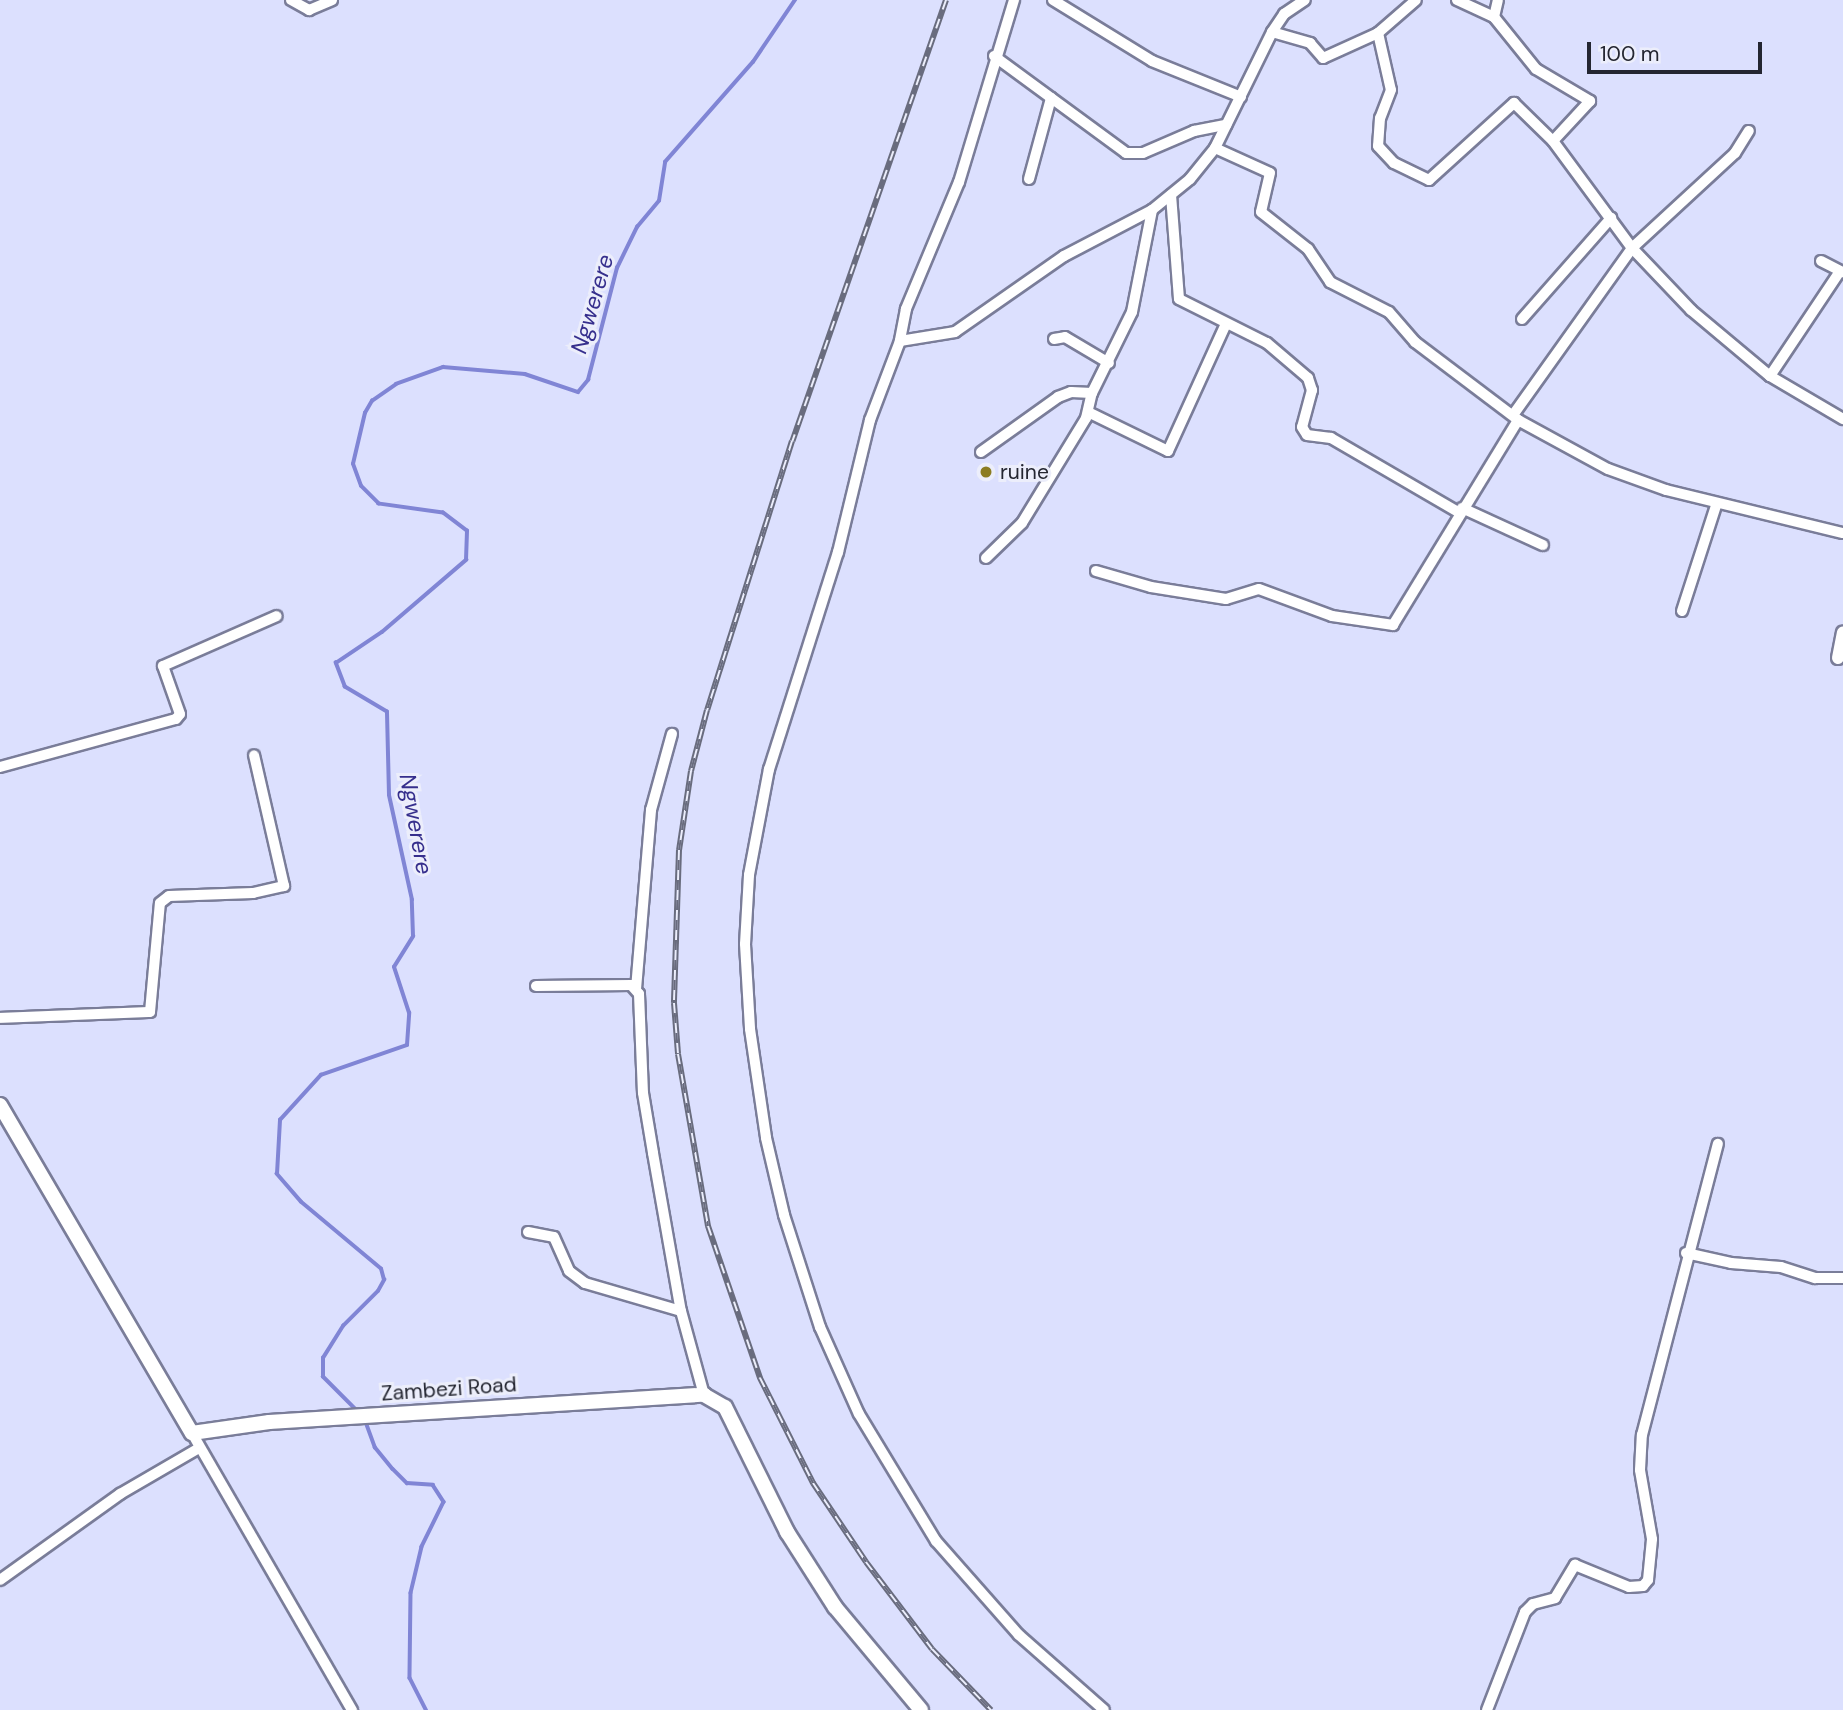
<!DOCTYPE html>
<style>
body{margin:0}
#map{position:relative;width:1843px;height:1710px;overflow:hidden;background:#dce0fe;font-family:"DM Sans",sans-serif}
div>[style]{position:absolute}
.stream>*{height:3.5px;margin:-1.75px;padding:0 1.75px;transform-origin:1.75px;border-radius:1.75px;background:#8085d5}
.roads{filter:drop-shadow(2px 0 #7a7d99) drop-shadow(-2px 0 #7a7d99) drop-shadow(0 2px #7a7d99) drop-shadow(0 -2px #7a7d99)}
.minor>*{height:10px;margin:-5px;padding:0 5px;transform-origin:5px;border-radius:5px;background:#fff}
.tertiary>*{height:12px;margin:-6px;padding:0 6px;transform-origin:6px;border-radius:6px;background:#fff}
.secondary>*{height:14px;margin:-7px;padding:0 7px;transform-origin:7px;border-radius:7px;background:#fff}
.rail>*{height:6px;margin-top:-3px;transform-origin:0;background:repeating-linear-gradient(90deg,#eceefb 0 10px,#696c7e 0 20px);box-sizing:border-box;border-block:2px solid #696c7e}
.dots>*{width:19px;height:19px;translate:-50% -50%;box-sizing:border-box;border:4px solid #eceefb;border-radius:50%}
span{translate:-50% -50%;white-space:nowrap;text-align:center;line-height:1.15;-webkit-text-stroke:6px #eceefb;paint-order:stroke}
.poi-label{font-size:21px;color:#242631}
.left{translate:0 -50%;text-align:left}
.street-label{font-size:21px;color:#242631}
.water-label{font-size:23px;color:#362f8d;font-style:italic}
.scale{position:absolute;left:1587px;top:42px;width:175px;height:32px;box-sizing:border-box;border:4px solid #242631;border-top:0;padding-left:9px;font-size:21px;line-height:24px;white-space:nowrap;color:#242631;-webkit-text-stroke:5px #eceefb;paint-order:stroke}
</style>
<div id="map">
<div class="stream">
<div style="left:357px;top:1411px;width:48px;rotate:-135deg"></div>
<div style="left:323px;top:1377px;width:19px;rotate:-90deg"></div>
<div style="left:323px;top:1358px;width:38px;rotate:-58deg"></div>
<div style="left:343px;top:1326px;width:49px;rotate:-45deg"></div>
<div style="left:378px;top:1291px;width:13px;rotate:-61deg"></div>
<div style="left:384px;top:1280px;width:11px;rotate:-105deg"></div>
<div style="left:381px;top:1269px;width:104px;rotate:-140.1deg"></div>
<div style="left:301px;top:1202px;width:37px;rotate:-131deg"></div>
<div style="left:277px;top:1174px;width:54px;rotate:-86.8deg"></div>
<div style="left:280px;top:1120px;width:61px;rotate:-47.7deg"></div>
<div style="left:321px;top:1075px;width:91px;rotate:-19.2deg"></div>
<div style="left:407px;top:1045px;width:32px;rotate:-86deg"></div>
<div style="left:409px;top:1013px;width:48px;rotate:-108.1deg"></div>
<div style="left:394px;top:967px;width:36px;rotate:-58deg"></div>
<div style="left:413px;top:936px;width:36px;rotate:-92deg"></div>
<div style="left:412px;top:900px;width:107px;rotate:-102.4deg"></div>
<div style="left:389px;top:795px;width:83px;rotate:-91.4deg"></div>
<div style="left:387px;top:712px;width:49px;rotate:-149.2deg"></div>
<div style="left:345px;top:687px;width:26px;rotate:-111deg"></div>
<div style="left:336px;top:663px;width:55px;rotate:-34deg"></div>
<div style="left:382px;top:632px;width:111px;rotate:-40.6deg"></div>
<div style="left:466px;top:560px;width:29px;rotate:-88deg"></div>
<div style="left:467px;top:531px;width:30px;rotate:-143deg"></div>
<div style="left:443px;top:513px;width:65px;rotate:-172deg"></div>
<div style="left:379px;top:504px;width:25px;rotate:-135deg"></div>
<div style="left:361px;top:486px;width:23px;rotate:-110deg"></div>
<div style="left:353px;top:464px;width:52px;rotate:-76.8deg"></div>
<div style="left:365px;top:413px;width:14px;rotate:-60deg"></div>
<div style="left:372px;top:401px;width:29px;rotate:-35deg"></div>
<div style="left:396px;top:384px;width:50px;rotate:-19.9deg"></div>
<div style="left:443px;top:367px;width:82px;rotate:4.9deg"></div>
<div style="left:525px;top:374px;width:56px;rotate:18.8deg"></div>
<div style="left:578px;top:392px;width:16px;rotate:-50deg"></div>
<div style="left:588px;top:380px;width:116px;rotate:-75.5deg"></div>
<div style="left:617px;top:268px;width:46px;rotate:-64deg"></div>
<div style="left:637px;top:227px;width:34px;rotate:-50deg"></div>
<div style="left:659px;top:201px;width:39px;rotate:-81deg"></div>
<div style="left:665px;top:162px;width:133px;rotate:-48.7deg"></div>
<div style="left:753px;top:62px;width:75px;rotate:-55.9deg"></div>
<div style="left:366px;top:1422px;width:27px;rotate:70deg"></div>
<div style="left:375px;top:1447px;width:28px;rotate:51deg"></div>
<div style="left:393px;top:1469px;width:20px;rotate:45deg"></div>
<div style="left:407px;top:1483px;width:26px;rotate:4deg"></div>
<div style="left:433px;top:1485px;width:20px;rotate:57deg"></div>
<div style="left:444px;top:1502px;width:50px;rotate:116.1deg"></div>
<div style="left:422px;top:1547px;width:47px;rotate:103.4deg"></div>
<div style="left:411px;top:1593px;width:85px;rotate:90.7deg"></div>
<div style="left:410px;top:1678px;width:36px;rotate:63deg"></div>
</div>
<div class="roads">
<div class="minor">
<div style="left:291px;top:0;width:21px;rotate:29deg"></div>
<div style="left:309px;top:10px;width:25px;rotate:-23deg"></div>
<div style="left:1014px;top:0;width:190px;rotate:106.8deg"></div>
<div style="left:959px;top:182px;width:138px;rotate:112.7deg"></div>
<div style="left:906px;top:309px;width:33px;rotate:101deg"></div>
<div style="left:900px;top:341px;width:85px;rotate:110.8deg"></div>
<div style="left:870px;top:420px;width:136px;rotate:103.6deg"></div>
<div style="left:838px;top:552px;width:228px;rotate:107.6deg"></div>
<div style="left:769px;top:769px;width:108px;rotate:100.7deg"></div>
<div style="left:749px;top:875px;width:69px;rotate:93.3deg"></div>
<div style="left:745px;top:944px;width:85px;rotate:86.6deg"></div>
<div style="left:750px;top:1029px;width:110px;rotate:81.6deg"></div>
<div style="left:766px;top:1138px;width:79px;rotate:76.8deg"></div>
<div style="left:784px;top:1215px;width:118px;rotate:72.2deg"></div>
<div style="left:820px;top:1327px;width:95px;rotate:65.9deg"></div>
<div style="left:859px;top:1414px;width:149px;rotate:58.8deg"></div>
<div style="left:936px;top:1541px;width:125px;rotate:48.6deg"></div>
<div style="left:1019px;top:1635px;width:113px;rotate:41.4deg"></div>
<div style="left:1053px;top:0;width:116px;rotate:31.6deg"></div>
<div style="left:1152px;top:61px;width:96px;rotate:22deg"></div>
<div style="left:1457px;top:0;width:41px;rotate:24.7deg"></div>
<div style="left:1494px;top:17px;width:17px;rotate:-77deg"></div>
<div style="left:1494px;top:17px;width:67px;rotate:51.1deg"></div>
<div style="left:1536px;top:69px;width:63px;rotate:30.7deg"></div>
<div style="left:1590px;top:101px;width:54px;rotate:132.8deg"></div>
<div style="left:1553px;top:141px;width:133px;rotate:53.6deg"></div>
<div style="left:1632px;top:248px;width:86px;rotate:46.4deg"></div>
<div style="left:1691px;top:310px;width:103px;rotate:39.9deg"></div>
<div style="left:1770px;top:376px;width:85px;rotate:30.5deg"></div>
<div style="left:1272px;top:32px;width:40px;rotate:16deg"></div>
<div style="left:1310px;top:43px;width:20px;rotate:49deg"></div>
<div style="left:1323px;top:58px;width:60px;rotate:-24.4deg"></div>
<div style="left:1378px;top:33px;width:50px;rotate:-41deg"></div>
<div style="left:1378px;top:33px;width:58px;rotate:77.2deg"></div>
<div style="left:1391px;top:90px;width:30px;rotate:111deg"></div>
<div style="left:1380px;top:118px;width:28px;rotate:94deg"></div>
<div style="left:1378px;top:146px;width:23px;rotate:47deg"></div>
<div style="left:1394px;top:163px;width:39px;rotate:26deg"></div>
<div style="left:1429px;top:180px;width:115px;rotate:-42.2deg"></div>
<div style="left:1514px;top:103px;width:54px;rotate:44.3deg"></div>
<div style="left:994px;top:56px;width:164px;rotate:36.3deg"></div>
<div style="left:1126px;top:153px;width:17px"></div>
<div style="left:1143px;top:153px;width:56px;rotate:-23.3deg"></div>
<div style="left:1194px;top:131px;width:33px;rotate:-11deg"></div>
<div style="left:1215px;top:148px;width:60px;rotate:24.4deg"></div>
<div style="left:1270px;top:173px;width:40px;rotate:103deg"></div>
<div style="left:1261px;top:212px;width:60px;rotate:38.2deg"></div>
<div style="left:1308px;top:249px;width:40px;rotate:56deg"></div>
<div style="left:1330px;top:282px;width:66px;rotate:27deg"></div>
<div style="left:1389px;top:312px;width:40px;rotate:49deg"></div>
<div style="left:1415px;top:342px;width:129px;rotate:37.1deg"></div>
<div style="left:1518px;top:420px;width:102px;rotate:28.6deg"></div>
<div style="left:1608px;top:469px;width:62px;rotate:19.9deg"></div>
<div style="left:1666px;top:490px;width:182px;rotate:13.7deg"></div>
<div style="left:1029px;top:179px;width:84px;rotate:-74.8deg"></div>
<div style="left:1171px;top:195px;width:104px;rotate:85.6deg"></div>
<div style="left:1179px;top:299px;width:98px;rotate:26.6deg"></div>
<div style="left:1267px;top:343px;width:54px;rotate:40.5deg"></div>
<div style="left:1308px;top:378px;width:13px;rotate:72deg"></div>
<div style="left:1312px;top:390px;width:38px;rotate:105deg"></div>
<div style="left:1302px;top:427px;width:9px;rotate:58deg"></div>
<div style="left:1307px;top:435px;width:24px;rotate:7deg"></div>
<div style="left:1331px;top:438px;width:147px;rotate:30.2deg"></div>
<div style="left:1821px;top:261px;width:25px;rotate:27deg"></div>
<div style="left:1522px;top:319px;width:135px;rotate:-48.6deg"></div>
<div style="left:1054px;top:339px;width:11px;rotate:-10deg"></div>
<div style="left:1065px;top:337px;width:51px;rotate:30.6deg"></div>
<div style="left:900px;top:341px;width:56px;rotate:-9.3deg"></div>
<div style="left:955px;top:332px;width:133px;rotate:-34.9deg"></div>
<div style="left:1064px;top:256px;width:99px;rotate:-27.6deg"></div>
<div style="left:1152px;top:210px;width:49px;rotate:-39.2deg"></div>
<div style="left:1190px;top:179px;width:40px;rotate:-51deg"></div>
<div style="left:1215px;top:148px;width:129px;rotate:-63.8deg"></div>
<div style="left:1272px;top:32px;width:22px;rotate:-56deg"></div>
<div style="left:1284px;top:14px;width:25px;rotate:-34deg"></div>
<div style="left:1770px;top:376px;width:126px;rotate:-56.3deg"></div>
<div style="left:1088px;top:412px;width:89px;rotate:26deg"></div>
<div style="left:1168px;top:451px;width:137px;rotate:-65.5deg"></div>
<div style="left:1513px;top:415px;width:205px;rotate:-54.5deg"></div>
<div style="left:1632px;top:248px;width:140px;rotate:-42.7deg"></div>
<div style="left:1735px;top:153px;width:26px;rotate:-58deg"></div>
<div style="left:981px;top:452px;width:95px;rotate:-35.5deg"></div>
<div style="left:1058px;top:397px;width:14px;rotate:-21deg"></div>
<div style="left:1071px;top:392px;width:21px;rotate:3deg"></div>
<div style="left:1462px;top:508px;width:89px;rotate:24.6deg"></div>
<div style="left:986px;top:558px;width:50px;rotate:-44.2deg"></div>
<div style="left:1022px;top:523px;width:123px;rotate:-58.6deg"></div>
<div style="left:1086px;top:418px;width:26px;rotate:-77deg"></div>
<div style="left:1092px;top:393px;width:90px;rotate:-63.7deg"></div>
<div style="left:1132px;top:312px;width:104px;rotate:-78.9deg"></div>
<div style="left:1096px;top:571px;width:57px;rotate:16.2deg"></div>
<div style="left:1151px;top:587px;width:76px;rotate:9.1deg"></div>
<div style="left:1226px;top:599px;width:34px;rotate:-17deg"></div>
<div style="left:1259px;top:589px;width:78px;rotate:20.3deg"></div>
<div style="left:1332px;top:616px;width:62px;rotate:8.4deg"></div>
<div style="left:1393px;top:625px;width:240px;rotate:-58.6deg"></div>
<div style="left:1682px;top:611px;width:110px;rotate:-72.1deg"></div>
<div style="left:0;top:767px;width:182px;rotate:-15.3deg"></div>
<div style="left:176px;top:719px;width:6px;rotate:-51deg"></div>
<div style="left:180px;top:714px;width:51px;rotate:-109.5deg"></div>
<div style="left:163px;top:666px;width:124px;rotate:-23.7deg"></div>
<div style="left:536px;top:986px;width:95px;rotate:-0.6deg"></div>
<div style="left:631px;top:985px;width:12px;rotate:48deg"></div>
<div style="left:639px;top:994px;width:99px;rotate:87.7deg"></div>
<div style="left:643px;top:1093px;width:61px;rotate:80.5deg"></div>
<div style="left:653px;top:1153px;width:160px;rotate:80deg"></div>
<div style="left:681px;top:1311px;width:87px;rotate:74.7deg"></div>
<div style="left:636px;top:989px;width:180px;rotate:-85.2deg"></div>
<div style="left:651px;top:810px;width:79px;rotate:-74.6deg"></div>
<div style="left:0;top:1018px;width:150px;rotate:-2.3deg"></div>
<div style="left:150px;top:1012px;width:109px;rotate:-84.8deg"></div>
<div style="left:160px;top:903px;width:11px;rotate:-38deg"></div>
<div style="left:169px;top:896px;width:84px;rotate:-2deg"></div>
<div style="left:253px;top:893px;width:32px;rotate:-13deg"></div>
<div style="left:284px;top:886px;width:134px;rotate:-102.9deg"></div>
<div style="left:528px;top:1232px;width:26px;rotate:11deg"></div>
<div style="left:554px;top:1237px;width:37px;rotate:66deg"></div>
<div style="left:569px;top:1271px;width:20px;rotate:37deg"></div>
<div style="left:585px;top:1283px;width:100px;rotate:16.3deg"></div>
<div style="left:1686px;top:1253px;width:46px;rotate:12.5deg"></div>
<div style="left:1731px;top:1263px;width:50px;rotate:4.6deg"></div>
<div style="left:1781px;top:1267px;width:36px;rotate:18deg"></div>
<div style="left:1815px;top:1278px;width:28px"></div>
<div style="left:192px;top:1433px;width:320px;rotate:60deg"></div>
<div style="left:0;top:1580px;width:148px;rotate:-35.6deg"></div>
<div style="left:120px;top:1494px;width:91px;rotate:-30.2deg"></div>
<div style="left:1487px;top:1710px;width:105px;rotate:-68.8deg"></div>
<div style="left:1525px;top:1612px;width:11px;rotate:-45deg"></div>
<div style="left:1533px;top:1604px;width:23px;rotate:-15deg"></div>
<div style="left:1555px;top:1598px;width:39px;rotate:-59deg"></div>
<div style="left:1575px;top:1565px;width:58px;rotate:22.2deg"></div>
<div style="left:1629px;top:1587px;width:14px;rotate:-4deg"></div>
<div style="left:1643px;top:1586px;width:8px;rotate:-50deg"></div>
<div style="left:1648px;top:1580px;width:41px;rotate:-84.4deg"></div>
<div style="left:1652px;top:1539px;width:70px;rotate:-99.9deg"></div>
<div style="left:1640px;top:1470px;width:35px;rotate:-87deg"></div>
<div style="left:1642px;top:1435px;width:301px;rotate:-75.4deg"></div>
</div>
<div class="tertiary">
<div style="left:1838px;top:658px;width:26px;rotate:-79deg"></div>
</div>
<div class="secondary">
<div style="left:0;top:1105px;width:380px;rotate:59.7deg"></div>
<div style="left:192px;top:1433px;width:78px;rotate:-8.1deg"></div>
<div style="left:269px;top:1422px;width:436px;rotate:-3.6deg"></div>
<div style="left:704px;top:1395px;width:24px;rotate:30deg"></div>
<div style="left:725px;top:1407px;width:140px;rotate:63.6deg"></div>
<div style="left:787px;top:1532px;width:89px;rotate:57.4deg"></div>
<div style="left:835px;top:1607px;width:134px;rotate:50.1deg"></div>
</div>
</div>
<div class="rail">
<div style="left:946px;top:0;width:467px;rotate:109.2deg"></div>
<div style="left:792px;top:441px;width:282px;rotate:107.5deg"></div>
<div style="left:707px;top:710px;width:63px;rotate:104.7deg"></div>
<div style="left:691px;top:771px;width:80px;rotate:98.6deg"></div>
<div style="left:679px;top:850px;width:153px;rotate:91.9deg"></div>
<div style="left:674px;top:1003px;width:51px;rotate:85.5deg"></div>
<div style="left:678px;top:1054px;width:175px;rotate:80.1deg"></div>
<div style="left:708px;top:1226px;width:161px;rotate:71.1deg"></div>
<div style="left:760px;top:1378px;width:118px;rotate:63.2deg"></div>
<div style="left:813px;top:1483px;width:95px;rotate:56.1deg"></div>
<div style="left:866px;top:1562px;width:109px;rotate:52.8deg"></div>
<div style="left:932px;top:1649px;width:85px;rotate:46deg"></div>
</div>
<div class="dots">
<div style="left:986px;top:472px;background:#8b7c22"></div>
</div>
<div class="poi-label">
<span class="left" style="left:1000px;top:472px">ruine</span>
</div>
<div class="street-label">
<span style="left:449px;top:1389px;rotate:-4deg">Zambezi Road</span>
</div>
<div class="water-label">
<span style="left:592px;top:304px;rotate:-74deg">Ngwerere</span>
<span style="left:416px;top:824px;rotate:80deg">Ngwerere</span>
</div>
<div class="scale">100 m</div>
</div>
